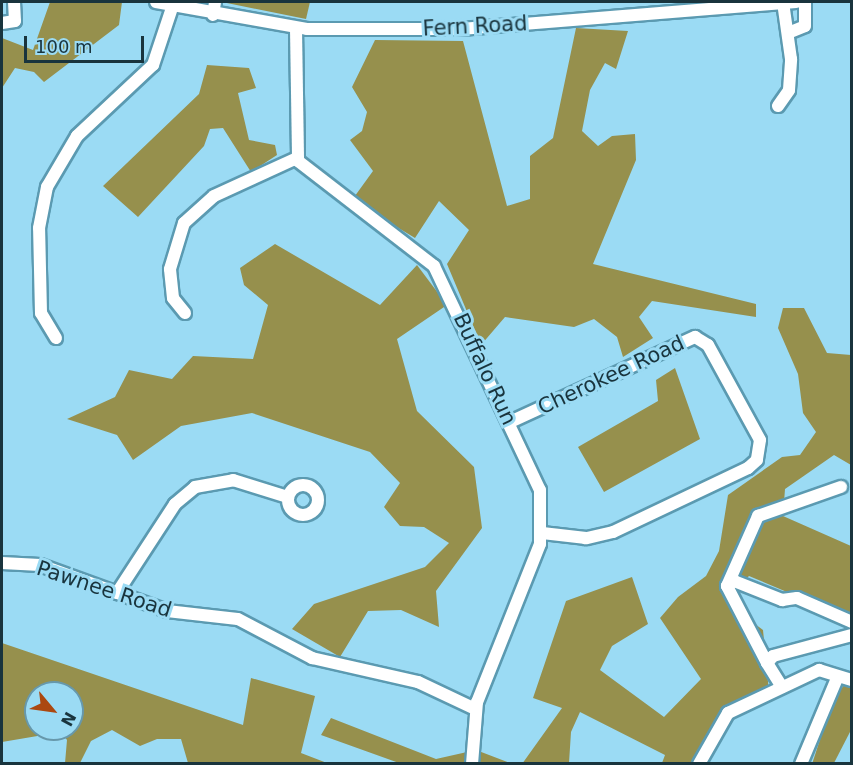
<!DOCTYPE html>
<style>
body{margin:0}
#map{position:relative;width:853px;height:765px;overflow:hidden;background:#9bdbf4;font-family:"DejaVu Sans",sans-serif}
div>[style]{position:absolute}
.forest>*{inset:0;background:#96904d}
.roads{filter:drop-shadow(2px 0 #5b9ab1) drop-shadow(-2px 0 #5b9ab1) drop-shadow(0 2px #5b9ab1) drop-shadow(0 -2px #5b9ab1)}
.minor>*{height:12px;margin:-6px;padding:0 6px;transform-origin:6px;border-radius:6px;background:#fff}
.minor>.ring{margin:-6px;padding:0;box-sizing:content-box;background:none;border:12px solid #fff;border-radius:50%}
span{translate:-50% -50%;white-space:nowrap;text-align:center;line-height:1.15;-webkit-text-stroke:6px #9bdbf4;paint-order:stroke}
.street-label{font-size:21px;color:#19343d}
.frame{position:absolute;inset:0;border:3px solid #19343d;pointer-events:none}
.north{position:absolute;left:24px;top:681px;width:60px;height:60px;box-sizing:border-box;background:#9bdbf4;border:2px solid #6798ab;border-radius:50%;rotate:119deg;font-size:16px;font-weight:700;line-height:24px;text-align:center;color:#19343d}
.north::after{content:'';display:block;margin:auto;width:21px;height:27px;background:#ab4810;clip-path:polygon(50% 0,100% 100%,50% 72%,0 100%)}
.scale{position:absolute;left:24px;top:36px;width:120px;height:27px;box-sizing:border-box;border:3px solid #19343d;border-top:0;padding-left:8px;font-size:18px;line-height:21px;white-space:nowrap;color:#19343d;-webkit-text-stroke:4px #9bdbf4;paint-order:stroke}
</style>
<div id="map">
<div class="forest">
<div style="clip-path:polygon(50px 2px,122px 2px,119px 25px,44px 82px,34px 72px,15px 68px,2px 88px,2px 38px,33px 50px)"></div>
<div style="clip-path:polygon(222px 2px,310px 2px,306px 19px)"></div>
<div style="clip-path:polygon(576px 28px,628px 31px,616px 69px,605px 63px,590px 90px,582px 131px,598px 146px,612px 136px,635px 134px,636px 160px,593px 264px,756px 304px,756px 317px,652px 301px,639px 317px,653px 338px,623px 357px,617px 337px,594px 319px,574px 327px,505px 317px,481px 345px,447px 264px,469px 230px,439px 201px,415px 238px,352px 200px,373px 171px,350px 140px,362px 131px,367px 112px,352px 87px,375px 40px,463px 41px,507px 206px,530px 199px,530px 156px,553px 138px)"></div>
<div style="clip-path:polygon(207px 65px,249px 68px,256px 88px,238px 93px,249px 140px,275px 145px,277px 155px,251px 172px,223px 128px,210px 129px,204px 146px,138px 217px,103px 186px,199px 94px)"></div>
<div style="clip-path:polygon(275px 244px,380px 305px,417px 265px,447px 305px,397px 339px,417px 411px,474px 467px,482px 528px,436px 591px,439px 627px,401px 610px,368px 611px,340px 657px,292px 629px,314px 604px,425px 567px,449px 543px,424px 527px,400px 526px,384px 507px,400px 483px,370px 452px,252px 413px,181px 426px,133px 460px,117px 435px,67px 419px,115px 397px,129px 370px,172px 379px,193px 356px,253px 359px,268px 305px,244px 285px,240px 268px)"></div>
<div style="clip-path:polygon(783px 308px,804px 308px,827px 353px,851px 355px,851px 465px,834px 455px,785px 489px,783px 516px,851px 546px,851px 619px,749px 576px,737px 588px,731px 606px,763px 630px,769px 692px,729px 707px,692px 763px,662px 763px,665px 755px,580px 712px,571px 732px,569px 763px,522px 764px,562px 708px,533px 698px,566px 601px,632px 577px,648px 624px,612px 646px,600px 670px,664px 717px,701px 679px,660px 618px,678px 597px,706px 576px,719px 551px,728px 495px,782px 457px,800px 455px,816px 432px,803px 413px,798px 374px,778px 328px)"></div>
<div style="clip-path:polygon(675px 368px,700px 439px,604px 492px,578px 447px,658px 401px,656px 380px)"></div>
<div style="clip-path:polygon(evenodd,2px 643px,243px 725px,251px 678px,315px 696px,301px 753px,327px 763px,188px 763px,181px 739px,157px 739px,140px 746px,112px 730px,91px 741px,80px 763px,65px 763px,67px 740px,61px 732px,2px 742px,2px 643px,36px 693px,72px 693px,72px 729px,36px 729px,36px 693px)"></div>
<div style="clip-path:polygon(846px 683px,851px 685px,851px 730px,834px 763px,812px 764px,834px 697px)"></div>
<div style="clip-path:polygon(331px 718px,436px 759px,476px 750px,510px 763px,399px 763px,321px 735px)"></div>
</div>
<div class="roads">
<div class="minor">
<div style="left:156px;top:2px;width:153px;rotate:10.1deg"></div>
<div style="left:307px;top:29px;width:154px"></div>
<div style="left:461px;top:29px;width:336px;rotate:-4.6deg"></div>
<div style="left:213px;top:15px;width:13px;rotate:-81deg"></div>
<div style="left:2px;top:23px;width:13px;rotate:-9deg"></div>
<div style="left:15px;top:21px;width:19px;rotate:-93deg"></div>
<div style="left:296px;top:29px;width:132px;rotate:89.1deg"></div>
<div style="left:298px;top:161px;width:172px;rotate:37.7deg"></div>
<div style="left:434px;top:266px;width:248px;rotate:64.7deg"></div>
<div style="left:540px;top:490px;width:54px;rotate:90deg"></div>
<div style="left:540px;top:544px;width:170px;rotate:111.7deg"></div>
<div style="left:477px;top:702px;width:62px;rotate:94.6deg"></div>
<div style="left:788px;top:33px;width:18px;rotate:-22deg"></div>
<div style="left:805px;top:26px;width:24px;rotate:-90deg"></div>
<div style="left:778px;top:106px;width:19px;rotate:-55deg"></div>
<div style="left:789px;top:90px;width:31px;rotate:-86deg"></div>
<div style="left:791px;top:59px;width:58px;rotate:-98deg"></div>
<div style="left:185px;top:313px;width:19px;rotate:-129deg"></div>
<div style="left:173px;top:298px;width:29px;rotate:-96deg"></div>
<div style="left:170px;top:269px;width:48px;rotate:-73.1deg"></div>
<div style="left:184px;top:223px;width:40px;rotate:-42deg"></div>
<div style="left:214px;top:196px;width:91px;rotate:-24.6deg"></div>
<div style="left:56px;top:338px;width:29px;rotate:-121deg"></div>
<div style="left:41px;top:313px;width:85px;rotate:-91.3deg"></div>
<div style="left:39px;top:228px;width:42px;rotate:-79deg"></div>
<div style="left:47px;top:187px;width:59px;rotate:-59.5deg"></div>
<div style="left:77px;top:136px;width:104px;rotate:-43.1deg"></div>
<div style="left:153px;top:65px;width:63px;rotate:-71.6deg"></div>
<div style="left:510px;top:422px;width:204px;rotate:-24.7deg"></div>
<div style="left:695px;top:337px;width:15px;rotate:32deg"></div>
<div style="left:708px;top:345px;width:108px;rotate:61.3deg"></div>
<div style="left:760px;top:440px;width:20px;rotate:99deg"></div>
<div style="left:757px;top:460px;width:12px;rotate:138deg"></div>
<div style="left:748px;top:468px;width:149px;rotate:154.6deg"></div>
<div style="left:613px;top:532px;width:28px;rotate:167deg"></div>
<div style="left:586px;top:538px;width:44px;rotate:-173.5deg"></div>
<div class="ring" style="left:288px;top:485px;width:18px;height:18px"></div>
<div style="left:2px;top:563px;width:38px;rotate:3deg"></div>
<div style="left:40px;top:565px;width:135px;rotate:19.9deg"></div>
<div style="left:167px;top:611px;width:71px;rotate:6.4deg"></div>
<div style="left:238px;top:619px;width:84px;rotate:27.8deg"></div>
<div style="left:312px;top:658px;width:109px;rotate:12.8deg"></div>
<div style="left:418px;top:682px;width:63px;rotate:25.3deg"></div>
<div style="left:727px;top:586px;width:77px;rotate:-66.1deg"></div>
<div style="left:758px;top:516px;width:88px;rotate:-19.3deg"></div>
<div style="left:117px;top:593px;width:106px;rotate:-56.9deg"></div>
<div style="left:175px;top:504px;width:26px;rotate:-40deg"></div>
<div style="left:195px;top:487px;width:39px;rotate:-10deg"></div>
<div style="left:233px;top:480px;width:58px;rotate:17.2deg"></div>
<div style="left:767px;top:663px;width:87px;rotate:-117.5deg"></div>
<div style="left:727px;top:586px;width:9px;rotate:-36deg"></div>
<div style="left:734px;top:581px;width:52px;rotate:21.6deg"></div>
<div style="left:782px;top:600px;width:15px;rotate:-8deg"></div>
<div style="left:797px;top:598px;width:60px;rotate:23.6deg"></div>
<div style="left:782px;top:687px;width:28px;rotate:-122deg"></div>
<div style="left:767px;top:663px;width:9px;rotate:-49deg"></div>
<div style="left:773px;top:656px;width:82px;rotate:-14.9deg"></div>
<div style="left:699px;top:764px;width:59px;rotate:-60.4deg"></div>
<div style="left:728px;top:713px;width:101px;rotate:-25.3deg"></div>
<div style="left:819px;top:670px;width:34px;rotate:17deg"></div>
<div style="left:801px;top:764px;width:95px;rotate:-67.2deg"></div>
</div>
</div>
<div class="street-label">
<span style="left:475px;top:26px;rotate:-3deg">Fern Road</span>
<span style="left:485px;top:369px;rotate:65deg">Buffalo Run</span>
<span style="left:611px;top:375px;rotate:-25deg">Cherokee Road</span>
<span style="left:104px;top:589px;rotate:18deg">Pawnee Road</span>
</div>
<div class="frame"></div>
<div class="north">N</div>
<div class="scale">100 m</div>
</div>
